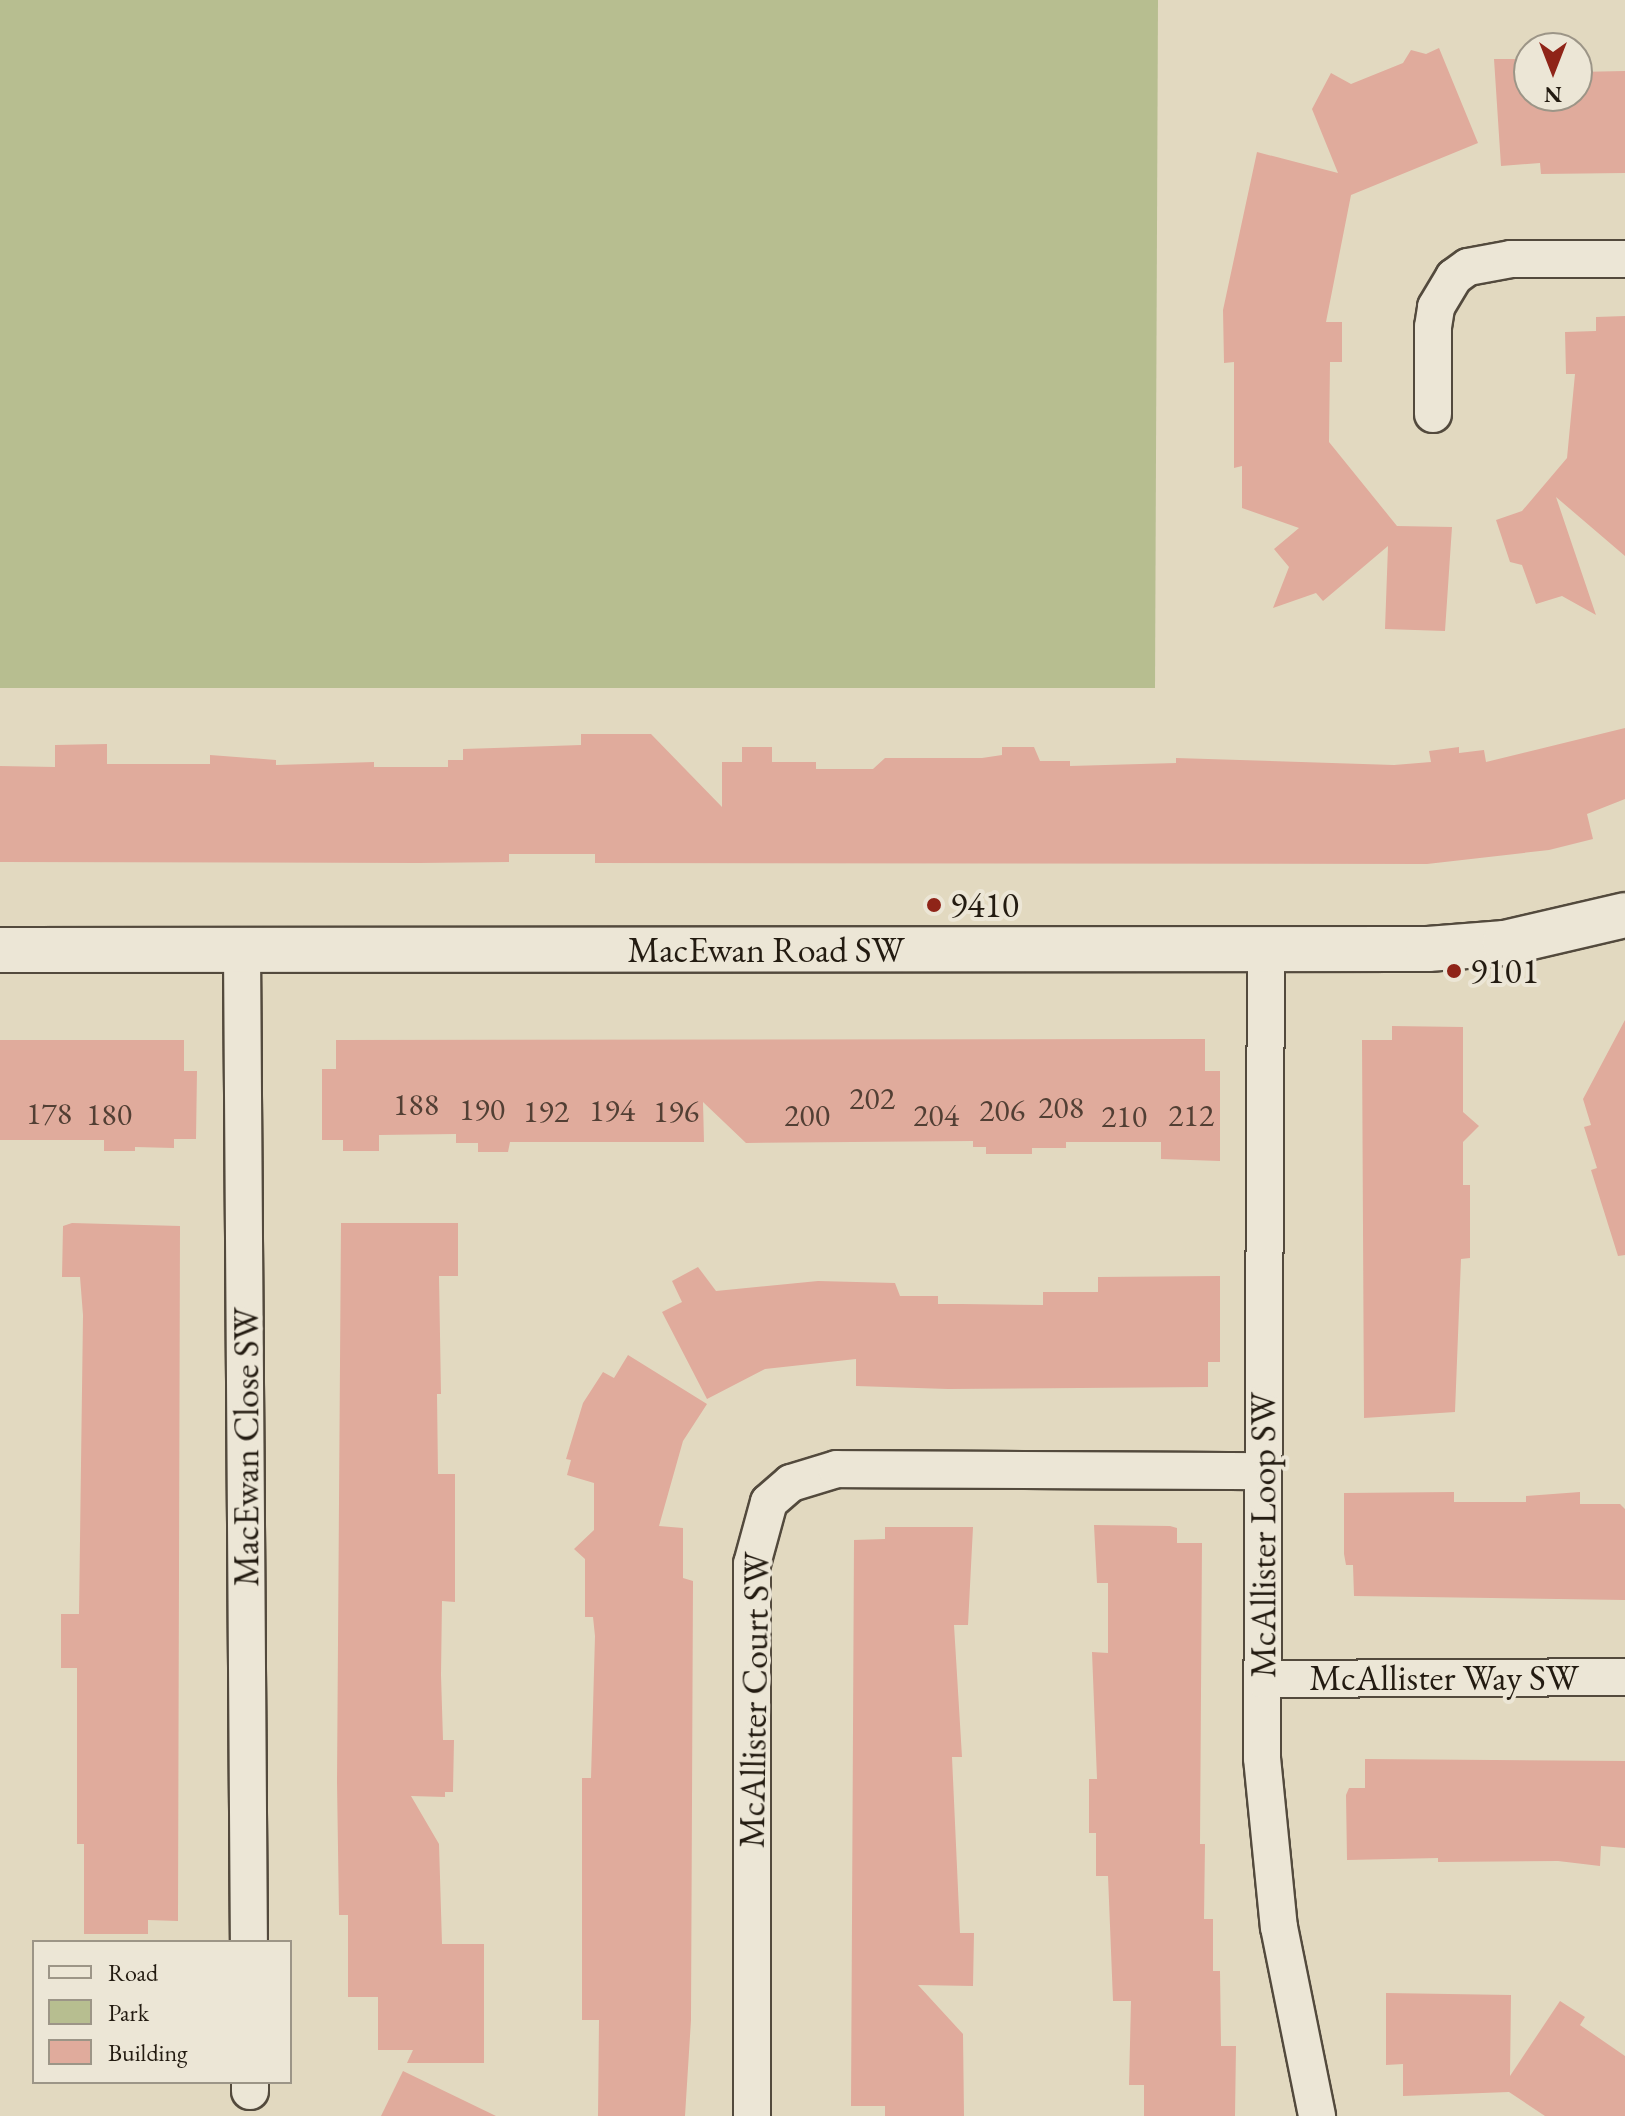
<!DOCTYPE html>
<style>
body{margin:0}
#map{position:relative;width:1625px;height:2116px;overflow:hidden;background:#e2d9c0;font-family:"EB Garamond",serif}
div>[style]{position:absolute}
.green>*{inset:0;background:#b7be90}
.building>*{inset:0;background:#e0ab9c}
.roads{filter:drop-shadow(2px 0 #534a3d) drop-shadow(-2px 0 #534a3d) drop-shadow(0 2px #534a3d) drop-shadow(0 -2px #534a3d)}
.street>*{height:36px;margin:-18px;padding:0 18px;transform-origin:18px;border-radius:18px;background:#ece6d6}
.secondary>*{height:44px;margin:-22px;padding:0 22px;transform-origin:22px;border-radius:22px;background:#ece6d6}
.dots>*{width:22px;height:22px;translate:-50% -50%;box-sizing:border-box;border:4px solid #ece6d6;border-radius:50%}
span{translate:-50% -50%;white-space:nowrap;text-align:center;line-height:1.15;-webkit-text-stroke:8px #ece6d6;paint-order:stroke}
.number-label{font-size:32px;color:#523f34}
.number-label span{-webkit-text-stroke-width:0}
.poi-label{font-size:36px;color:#231b11}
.left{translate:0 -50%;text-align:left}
.street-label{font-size:36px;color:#231b11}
.legend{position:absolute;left:32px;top:1940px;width:260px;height:144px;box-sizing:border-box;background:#ece6d6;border:2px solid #9c9587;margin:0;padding:10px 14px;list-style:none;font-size:24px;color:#231b11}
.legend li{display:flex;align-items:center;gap:16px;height:40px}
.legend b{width:40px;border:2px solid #9c9587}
.north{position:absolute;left:1513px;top:32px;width:80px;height:80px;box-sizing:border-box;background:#ece6d6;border:2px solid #9c9587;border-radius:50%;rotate:180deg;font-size:22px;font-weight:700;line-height:32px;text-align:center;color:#231b11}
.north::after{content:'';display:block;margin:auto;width:28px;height:36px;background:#8f2418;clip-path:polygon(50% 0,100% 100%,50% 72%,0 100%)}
</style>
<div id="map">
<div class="green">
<div style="clip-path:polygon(0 0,1158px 0,1155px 688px,0 688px)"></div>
</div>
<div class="building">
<div style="clip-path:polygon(1439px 48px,1478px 143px,1351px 195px,1326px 322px,1342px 322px,1342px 362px,1330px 362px,1329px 442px,1397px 526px,1452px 527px,1445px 631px,1385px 629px,1388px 546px,1323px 601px,1316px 593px,1273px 608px,1289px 567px,1274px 549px,1299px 528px,1242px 508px,1242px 466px,1234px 468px,1234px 362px,1224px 363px,1223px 310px,1257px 152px,1338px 173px,1312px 109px,1331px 73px,1351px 84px,1403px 63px,1411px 50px,1426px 54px)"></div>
<div style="clip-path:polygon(1494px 59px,1525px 59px,1529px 96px,1577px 96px,1577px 72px,1625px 71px,1625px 173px,1541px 174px,1540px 163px,1501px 166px)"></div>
<div style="clip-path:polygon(1625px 316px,1625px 556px,1556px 497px,1596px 615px,1562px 596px,1536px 604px,1522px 565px,1510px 562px,1496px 520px,1522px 511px,1567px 458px,1575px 374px,1566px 374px,1565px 332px,1596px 331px,1596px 317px)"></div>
<div style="clip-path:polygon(1625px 728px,1625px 799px,1587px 814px,1593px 839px,1549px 850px,1427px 864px,595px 863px,595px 854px,509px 854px,509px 862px,419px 863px,0 862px,0 766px,55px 767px,55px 745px,107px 744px,107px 764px,210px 764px,210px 755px,276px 760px,276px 765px,374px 762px,374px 767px,448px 767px,448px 760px,463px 760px,463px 749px,581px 745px,581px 734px,651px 734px,722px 807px,722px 762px,742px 762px,742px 747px,772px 747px,772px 762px,816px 762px,816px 769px,873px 769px,885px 758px,982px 758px,1002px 755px,1002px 747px,1034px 747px,1040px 761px,1070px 761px,1070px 766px,1176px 763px,1176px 758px,1394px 765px,1431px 762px,1429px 751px,1459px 747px,1459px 753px,1484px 750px,1486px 762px)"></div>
<div style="clip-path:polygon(1625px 1020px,1625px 1255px,1618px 1256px,1591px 1170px,1597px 1168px,1584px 1127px,1591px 1125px,1583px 1099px)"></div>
<div style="clip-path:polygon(1392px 1026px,1463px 1027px,1463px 1112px,1479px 1126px,1463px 1142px,1463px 1185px,1470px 1185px,1470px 1258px,1461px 1259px,1455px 1412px,1364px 1418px,1362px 1040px,1392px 1040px)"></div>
<div style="clip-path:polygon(1205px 1039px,1205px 1071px,1220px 1071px,1220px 1161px,1161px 1159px,1161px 1142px,1066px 1142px,1066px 1148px,1032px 1148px,1032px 1154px,986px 1154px,986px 1147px,973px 1147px,973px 1141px,746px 1143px,703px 1102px,704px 1142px,510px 1142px,508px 1152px,478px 1152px,478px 1143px,456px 1143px,456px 1134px,379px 1135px,379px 1151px,343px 1151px,343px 1140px,322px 1140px,322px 1069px,336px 1069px,336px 1040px)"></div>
<div style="clip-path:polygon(0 1040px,184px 1040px,184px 1071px,197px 1071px,196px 1139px,174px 1139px,174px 1148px,135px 1147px,135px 1151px,104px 1151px,104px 1140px,0 1140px)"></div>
<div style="clip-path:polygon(72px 1223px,180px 1226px,178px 1921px,148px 1920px,148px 1934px,84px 1934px,84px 1844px,77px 1844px,77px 1668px,61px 1668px,61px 1614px,79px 1614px,83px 1315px,80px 1277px,62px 1277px,63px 1226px)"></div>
<div style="clip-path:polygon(341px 1223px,458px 1223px,458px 1276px,439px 1276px,441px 1394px,437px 1394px,438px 1474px,455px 1474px,455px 1602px,442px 1601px,441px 1675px,443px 1740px,454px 1740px,453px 1792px,445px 1792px,445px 1797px,411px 1796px,439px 1844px,442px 1944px,484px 1944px,484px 2063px,407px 2063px,413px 2050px,378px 2050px,378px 1997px,348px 1997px,348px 1915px,339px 1915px,337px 1782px)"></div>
<div style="clip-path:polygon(698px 1267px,716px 1291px,818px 1281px,895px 1283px,900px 1296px,938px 1296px,938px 1304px,961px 1304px,1043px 1305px,1043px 1292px,1098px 1292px,1098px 1277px,1220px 1276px,1220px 1362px,1208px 1362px,1208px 1387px,948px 1389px,856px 1386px,856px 1359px,765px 1369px,707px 1399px,662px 1312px,682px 1302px,672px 1281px)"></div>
<div style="clip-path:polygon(628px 1355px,707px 1404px,683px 1441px,659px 1526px,683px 1528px,683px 1578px,693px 1581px,691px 2020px,685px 2116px,598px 2116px,599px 2020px,582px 2020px,582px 1778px,591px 1778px,595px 1636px,593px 1617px,585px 1617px,585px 1559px,574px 1549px,594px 1530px,594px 1483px,567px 1475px,571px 1460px,566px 1459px,583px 1403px,603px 1372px,614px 1378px)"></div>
<div style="clip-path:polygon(1454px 1492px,1454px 1502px,1526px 1502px,1526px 1496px,1580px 1492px,1580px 1504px,1620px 1504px,1625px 1509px,1625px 1600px,1354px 1596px,1353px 1565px,1346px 1565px,1344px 1554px,1344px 1493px)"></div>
<div style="clip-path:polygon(1094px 1525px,1170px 1526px,1177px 1528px,1177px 1543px,1202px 1543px,1200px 1844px,1205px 1844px,1204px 1919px,1213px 1919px,1213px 1971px,1220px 1971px,1221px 2046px,1236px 2046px,1235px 2116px,1144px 2116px,1144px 2085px,1129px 2085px,1131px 2001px,1113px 2001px,1108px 1876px,1096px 1876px,1096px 1833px,1089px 1833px,1089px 1779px,1097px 1779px,1092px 1652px,1108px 1653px,1108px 1583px,1097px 1583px)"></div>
<div style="clip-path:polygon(885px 1527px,973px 1527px,968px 1625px,954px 1625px,962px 1757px,952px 1757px,960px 1933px,974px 1933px,973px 1986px,918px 1985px,963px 2034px,964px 2116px,885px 2116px,885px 2106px,851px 2106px,854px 1540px,885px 1539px)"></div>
<div style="clip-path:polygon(1365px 1759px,1625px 1761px,1625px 1848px,1601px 1846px,1600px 1866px,1558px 1861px,1438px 1862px,1438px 1858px,1347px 1860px,1346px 1795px,1349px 1788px,1365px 1788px)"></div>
<div style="clip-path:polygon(1386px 1993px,1511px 1995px,1510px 2076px,1560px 2001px,1585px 2017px,1580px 2025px,1625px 2056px,1625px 2116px,1545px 2116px,1509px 2092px,1403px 2096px,1403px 2064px,1386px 2065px)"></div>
<div style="clip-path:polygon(403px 2071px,496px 2116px,381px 2116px)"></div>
</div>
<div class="roads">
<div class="street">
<div style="left:1433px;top:414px;width:87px;rotate:-90deg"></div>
<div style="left:1433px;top:327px;width:20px;rotate:-81deg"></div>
<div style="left:1436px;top:307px;width:35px;rotate:-59deg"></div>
<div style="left:1454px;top:277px;width:17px;rotate:-36deg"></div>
<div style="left:1468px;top:267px;width:44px;rotate:-10.5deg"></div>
<div style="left:1511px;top:259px;width:114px"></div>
<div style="left:1266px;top:949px;width:809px;rotate:90.28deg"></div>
<div style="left:1262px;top:1758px;width:170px;rotate:84.3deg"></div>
<div style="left:1279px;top:1927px;width:193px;rotate:78.6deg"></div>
<div style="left:242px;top:951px;width:991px;rotate:89.6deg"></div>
<div style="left:1263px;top:1679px;width:362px;rotate:-0.3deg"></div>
<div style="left:250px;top:2082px;width:9px;rotate:90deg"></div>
<div style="left:752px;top:2116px;width:552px;rotate:-90deg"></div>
<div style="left:752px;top:1564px;width:64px;rotate:-74.7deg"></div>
<div style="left:769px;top:1502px;width:29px;rotate:-41deg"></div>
<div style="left:791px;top:1483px;width:48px;rotate:-16.9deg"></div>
<div style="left:837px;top:1469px;width:425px;rotate:0.3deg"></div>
</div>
<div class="secondary">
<div style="left:0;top:950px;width:1428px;rotate:-0.04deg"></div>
<div style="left:1428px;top:949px;width:77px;rotate:-4.5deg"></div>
<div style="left:1505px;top:943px;width:123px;rotate:-13.1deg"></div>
</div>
</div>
<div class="dots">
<div style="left:934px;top:905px;background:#8f2418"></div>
<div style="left:1454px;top:971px;background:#8f2418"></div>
</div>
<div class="number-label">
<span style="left:872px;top:1098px">202</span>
<span style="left:416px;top:1104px">188</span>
<span style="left:1061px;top:1107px">208</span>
<span style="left:482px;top:1109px">190</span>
<span style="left:612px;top:1110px">194</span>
<span style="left:1002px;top:1110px">206</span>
<span style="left:546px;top:1111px">192</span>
<span style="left:676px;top:1111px">196</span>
<span style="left:49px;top:1113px">178</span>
<span style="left:109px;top:1114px">180</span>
<span style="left:807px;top:1115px">200</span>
<span style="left:936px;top:1115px">204</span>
<span style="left:1191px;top:1115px">212</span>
<span style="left:1124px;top:1116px">210</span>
</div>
<div class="poi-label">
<span class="left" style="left:950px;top:905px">9410</span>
<span class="left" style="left:1470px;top:971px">9101</span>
</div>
<div class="street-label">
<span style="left:766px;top:950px">MacEwan Road SW</span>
<span style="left:246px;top:1447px;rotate:-90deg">MacEwan Close SW</span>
<span style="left:1263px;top:1535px;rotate:-90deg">McAllister Loop SW</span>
<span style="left:1444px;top:1678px">McAllister Way SW</span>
<span style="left:754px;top:1700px;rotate:-89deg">McAllister Court SW</span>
</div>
<ul class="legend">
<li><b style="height:10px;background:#ece6d6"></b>Road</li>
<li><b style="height:22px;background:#b7be90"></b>Park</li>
<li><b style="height:22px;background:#e0ab9c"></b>Building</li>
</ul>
<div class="north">N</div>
</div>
